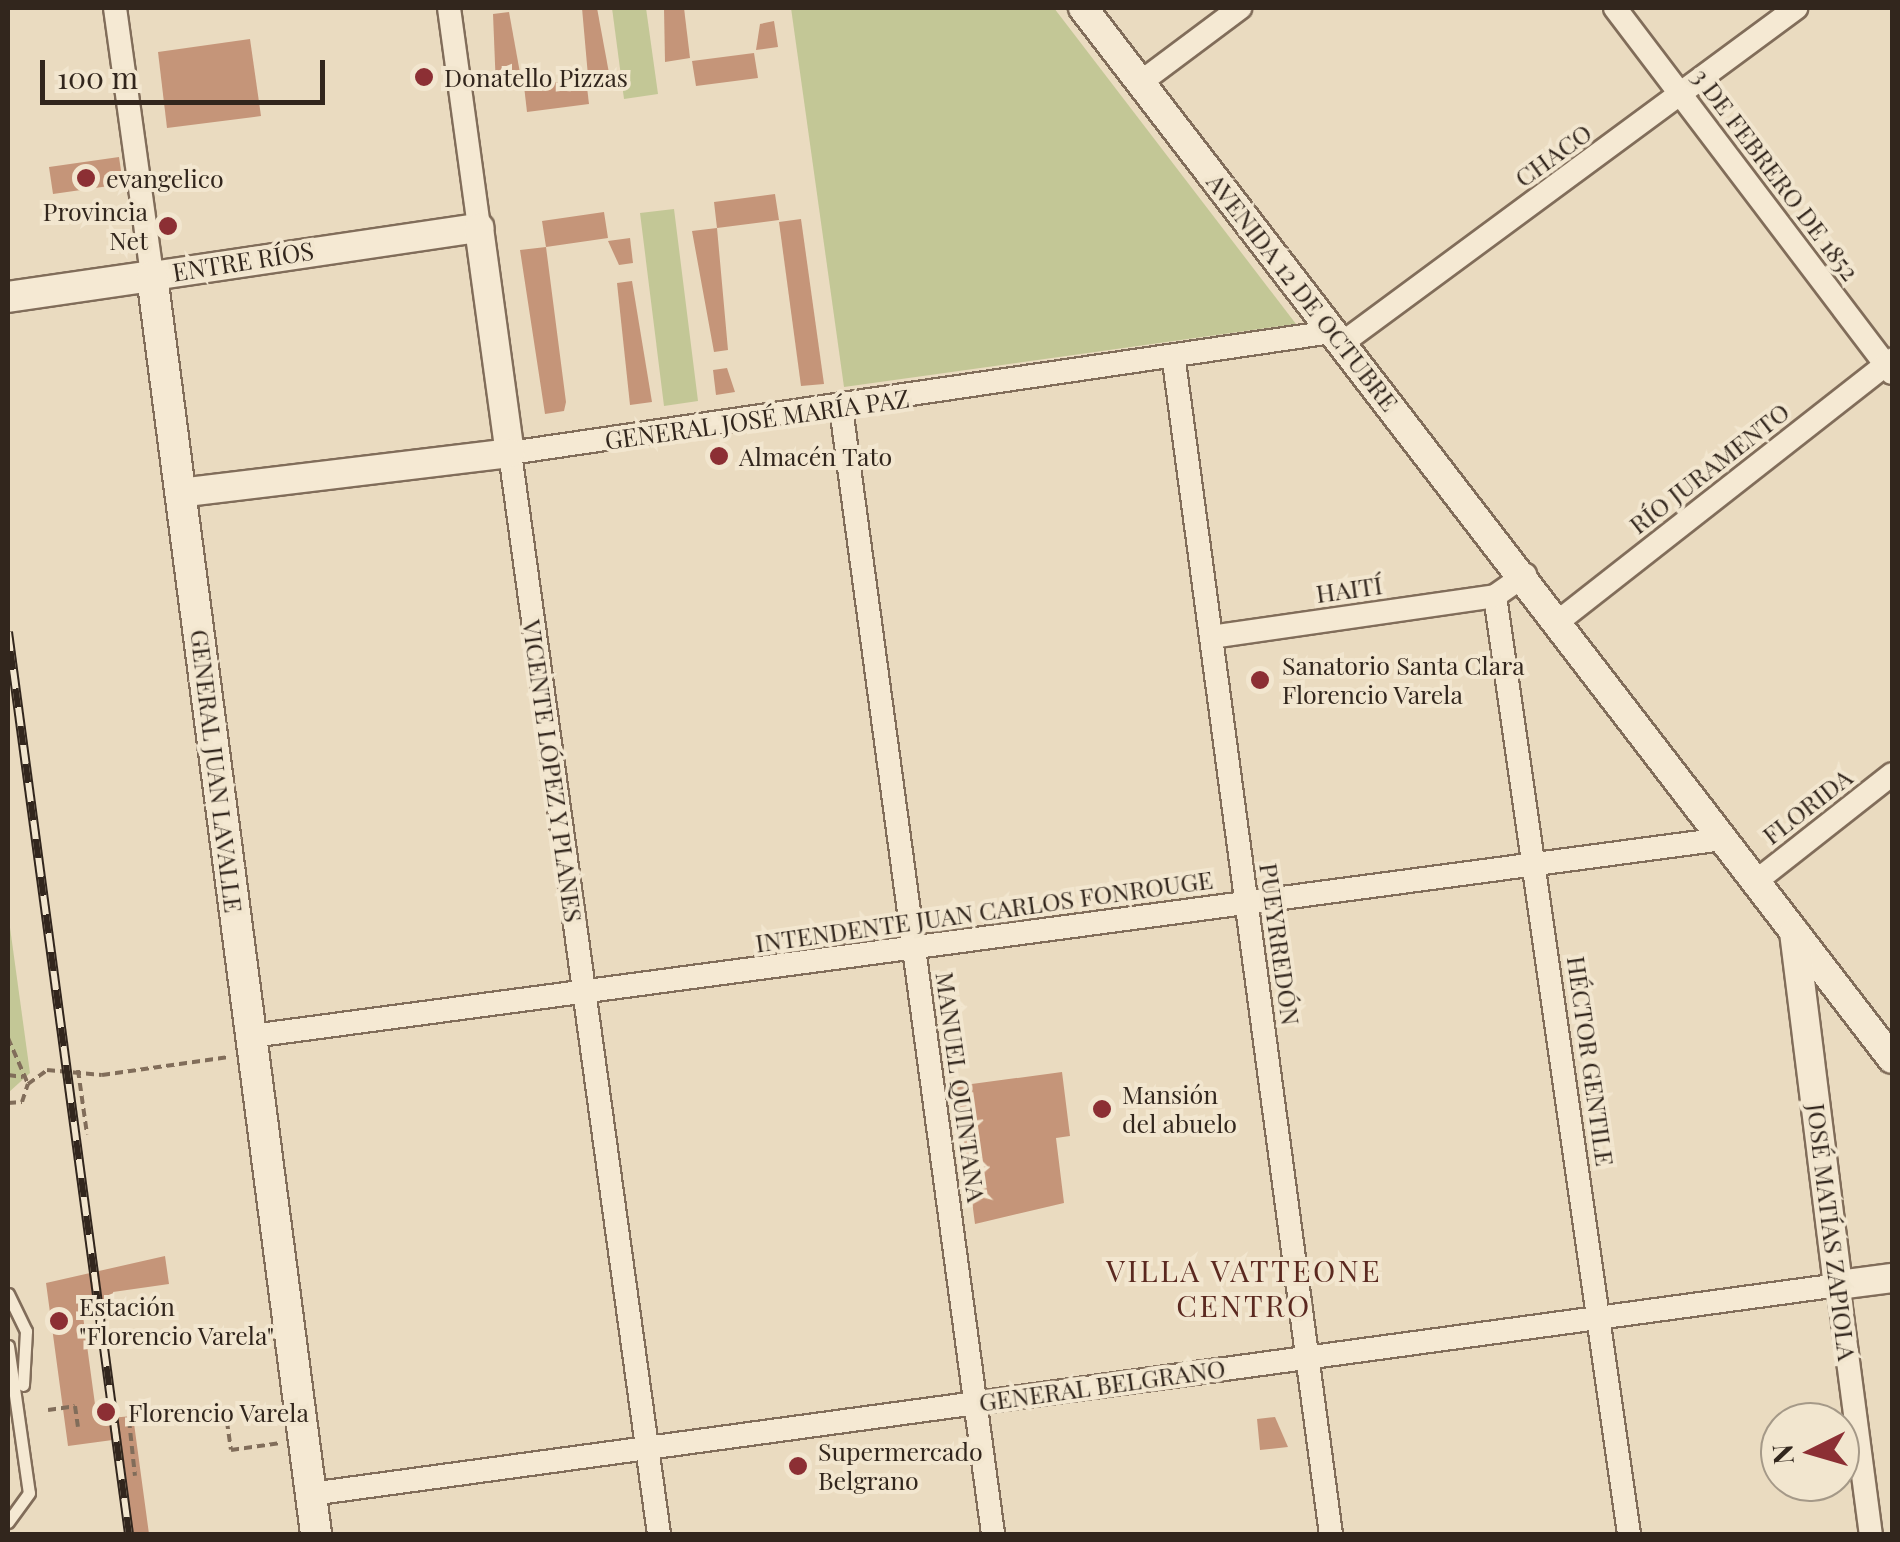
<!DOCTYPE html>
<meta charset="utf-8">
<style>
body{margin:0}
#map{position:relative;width:1900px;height:1542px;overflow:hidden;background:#eadbc0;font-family:"Playfair Display",serif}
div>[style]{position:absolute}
.green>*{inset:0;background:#c3c796}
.building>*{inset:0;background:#c59579}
.path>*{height:4px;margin-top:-2px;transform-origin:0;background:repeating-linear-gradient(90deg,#816d5a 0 8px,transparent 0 13px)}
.roads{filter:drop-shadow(2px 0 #816d5a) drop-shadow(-2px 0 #816d5a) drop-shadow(0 2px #816d5a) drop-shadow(0 -2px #816d5a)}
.service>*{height:11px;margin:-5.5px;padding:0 5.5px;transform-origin:5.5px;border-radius:5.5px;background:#f5e9d3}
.minor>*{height:22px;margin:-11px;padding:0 11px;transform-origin:11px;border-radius:11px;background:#f5e9d3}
.tertiary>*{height:28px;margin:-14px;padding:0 14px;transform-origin:14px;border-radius:14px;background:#f5e9d3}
.secondary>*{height:30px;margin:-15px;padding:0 15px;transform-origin:15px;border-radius:15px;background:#f5e9d3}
.rail>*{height:10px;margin-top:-5px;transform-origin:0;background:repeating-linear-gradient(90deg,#f2e6cf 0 19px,#32261d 0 38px);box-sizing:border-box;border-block:2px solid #32261d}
.dots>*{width:28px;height:28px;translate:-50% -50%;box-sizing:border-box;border:5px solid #f2e6cf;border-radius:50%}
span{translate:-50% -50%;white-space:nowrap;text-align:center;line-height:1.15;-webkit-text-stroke:8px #f2e6cf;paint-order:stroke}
.poi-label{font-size:25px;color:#32261d}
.left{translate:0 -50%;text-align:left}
.right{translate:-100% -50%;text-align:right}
.street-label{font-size:25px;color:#32261d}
.quarter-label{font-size:30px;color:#5b2920;letter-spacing:2.5px}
.frame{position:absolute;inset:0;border:10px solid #32261d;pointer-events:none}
.north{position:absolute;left:1760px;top:1402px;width:100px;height:100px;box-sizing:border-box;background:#f2e6cf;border:2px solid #a59988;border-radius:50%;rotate:265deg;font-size:28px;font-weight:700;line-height:40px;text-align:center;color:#32261d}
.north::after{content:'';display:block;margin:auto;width:35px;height:45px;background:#8c2f34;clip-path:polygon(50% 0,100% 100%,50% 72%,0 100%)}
.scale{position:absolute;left:40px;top:60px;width:285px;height:45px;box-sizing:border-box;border:5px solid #32261d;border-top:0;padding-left:12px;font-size:30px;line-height:35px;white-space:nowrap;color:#32261d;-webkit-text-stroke:8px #f2e6cf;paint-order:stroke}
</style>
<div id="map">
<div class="green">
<div style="clip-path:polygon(612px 8px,646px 8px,658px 94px,624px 99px)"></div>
<div style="clip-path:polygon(791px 8px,1054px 8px,1296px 324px,844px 387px)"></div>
<div style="clip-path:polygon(674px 209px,698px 401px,664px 406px,640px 213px)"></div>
<div style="clip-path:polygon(8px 913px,30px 1073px,8px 1093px)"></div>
</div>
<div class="building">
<div style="clip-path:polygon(582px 8px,597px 8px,609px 73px,588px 76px)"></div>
<div style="clip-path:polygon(664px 8px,684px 8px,690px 58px,665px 62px)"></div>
<div style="clip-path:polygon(509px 12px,522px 84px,496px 88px,493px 14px)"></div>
<div style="clip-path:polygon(774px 21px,778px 47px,756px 50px,760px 24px)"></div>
<div style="clip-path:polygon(250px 39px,261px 116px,167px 128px,158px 52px)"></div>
<div style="clip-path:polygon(754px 53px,758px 78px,696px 86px,692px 61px)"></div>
<div style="clip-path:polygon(586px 79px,589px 104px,527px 112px,524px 86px)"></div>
<div style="clip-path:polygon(119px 157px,123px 184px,53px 194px,49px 167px)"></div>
<div style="clip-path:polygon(775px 194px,779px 220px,717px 228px,728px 350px,714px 352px,692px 231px,717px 228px,714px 202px)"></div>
<div style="clip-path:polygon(604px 212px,608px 238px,546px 247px,566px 402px,564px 411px,545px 414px,520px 250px,546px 247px,542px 221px)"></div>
<div style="clip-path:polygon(801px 219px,824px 384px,801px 386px,779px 222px)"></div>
<div style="clip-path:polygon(630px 238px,633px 263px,619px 265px,608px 241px)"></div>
<div style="clip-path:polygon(632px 281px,652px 402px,630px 405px,617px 283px)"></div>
<div style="clip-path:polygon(727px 368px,735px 392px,716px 395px,713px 370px)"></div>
<div style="clip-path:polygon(1062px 1072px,1070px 1136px,1056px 1138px,1064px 1203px,975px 1224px,957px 1086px)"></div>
<div style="clip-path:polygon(165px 1256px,169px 1284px,113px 1292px,116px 1312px,83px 1316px,97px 1419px,133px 1416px,149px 1534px,133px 1534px,120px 1439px,68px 1446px,46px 1283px)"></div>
<div style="clip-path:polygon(1275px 1417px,1288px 1447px,1260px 1450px,1257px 1419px)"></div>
</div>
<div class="path">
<div style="left:8px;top:1038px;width:50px;rotate:66.5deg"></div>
<div style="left:28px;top:1084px;width:24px;rotate:-36deg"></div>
<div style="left:47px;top:1070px;width:55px;rotate:5.2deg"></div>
<div style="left:102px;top:1075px;width:128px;rotate:-8.1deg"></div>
<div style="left:78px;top:1070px;width:65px;rotate:82deg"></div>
<div style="left:8px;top:1075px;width:15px;rotate:8deg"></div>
<div style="left:8px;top:1103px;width:14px;rotate:-4deg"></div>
<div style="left:22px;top:1102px;width:19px;rotate:-72deg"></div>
<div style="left:225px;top:1408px;width:42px;rotate:81.9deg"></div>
<div style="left:231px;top:1450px;width:50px;rotate:-8deg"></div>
<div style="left:48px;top:1410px;width:27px;rotate:-8deg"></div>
<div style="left:75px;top:1406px;width:21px;rotate:82deg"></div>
<div style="left:129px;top:1420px;width:56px;rotate:83.9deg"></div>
</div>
<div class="roads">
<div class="service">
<div style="left:8px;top:1294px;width:41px;rotate:64.1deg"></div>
<div style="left:26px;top:1331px;width:54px;rotate:93.2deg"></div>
<div style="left:8px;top:1346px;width:148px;rotate:81.9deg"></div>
<div style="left:29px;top:1493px;width:36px;rotate:126deg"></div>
</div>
<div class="minor">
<div style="left:115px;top:8px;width:271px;rotate:82.1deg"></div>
<div style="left:449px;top:8px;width:222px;rotate:82.2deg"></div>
<div style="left:1615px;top:8px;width:458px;rotate:52.8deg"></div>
<div style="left:1141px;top:82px;width:124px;rotate:-36.8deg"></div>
<div style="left:1341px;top:344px;width:566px;rotate:-36.44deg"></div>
<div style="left:1174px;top:361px;width:1183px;rotate:82.38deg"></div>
<div style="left:841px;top:408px;width:1136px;rotate:82.31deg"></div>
<div style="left:1495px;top:596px;width:948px;rotate:81.87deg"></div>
<div style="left:1560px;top:620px;width:422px;rotate:-38.1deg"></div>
<div style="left:1211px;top:637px;width:287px;rotate:-8.2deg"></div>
<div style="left:1495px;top:596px;width:37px;rotate:-35deg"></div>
<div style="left:1755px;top:882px;width:174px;rotate:-38.2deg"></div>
<div style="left:252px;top:1036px;width:1484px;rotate:-7.63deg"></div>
<div style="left:311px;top:1494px;width:1541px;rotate:-7.79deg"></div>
<div style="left:1838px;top:1285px;width:251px;rotate:82.5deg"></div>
<div style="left:659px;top:1534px;width:1091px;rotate:-97.85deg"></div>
<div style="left:510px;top:453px;width:830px;rotate:-8.38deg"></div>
</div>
<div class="tertiary">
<div style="left:1083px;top:8px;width:1326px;rotate:52.41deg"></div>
<div style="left:152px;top:276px;width:331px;rotate:-8.4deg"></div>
<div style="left:479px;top:228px;width:227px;rotate:82.2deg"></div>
<div style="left:510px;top:453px;width:331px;rotate:173.1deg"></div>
<div style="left:1794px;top:932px;width:356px;rotate:82.9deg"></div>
<div style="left:1838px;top:1285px;width:54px;rotate:-7.4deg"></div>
</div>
<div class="secondary">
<div style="left:8px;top:297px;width:146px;rotate:-8.3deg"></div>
<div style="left:152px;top:276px;width:1269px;rotate:82.57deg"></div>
</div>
</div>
<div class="rail">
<div style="left:8px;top:632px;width:910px;rotate:82.36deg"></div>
</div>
<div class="dots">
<div style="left:424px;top:77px;background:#8c2f34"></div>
<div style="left:86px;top:178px;background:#8c2f34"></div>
<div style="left:168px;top:226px;background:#8c2f34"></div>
<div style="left:719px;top:456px;background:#8c2f34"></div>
<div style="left:1260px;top:680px;background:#8c2f34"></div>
<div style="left:1102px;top:1109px;background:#8c2f34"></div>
<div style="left:59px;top:1321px;background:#8c2f34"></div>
<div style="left:106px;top:1412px;background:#8c2f34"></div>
<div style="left:798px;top:1466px;background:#8c2f34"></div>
</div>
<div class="poi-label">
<span class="left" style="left:444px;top:77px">Donatello Pizzas</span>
<span class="left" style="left:106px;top:178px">evangelico</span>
<span class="right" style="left:148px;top:226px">Provincia<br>Net</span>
<span class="left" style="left:739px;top:456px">Almacén Tato</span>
<span class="left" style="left:1282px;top:680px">Sanatorio Santa Clara<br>Florencio Varela</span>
<span class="left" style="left:1122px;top:1109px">Mansión<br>del abuelo</span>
<span class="left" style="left:79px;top:1321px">Estación<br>"Florencio Varela"</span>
<span class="left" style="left:128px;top:1412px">Florencio Varela</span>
<span class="left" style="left:818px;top:1466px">Supermercado<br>Belgrano</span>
</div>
<div class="street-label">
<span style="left:1553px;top:155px;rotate:-36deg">CHACO</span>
<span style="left:1776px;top:174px;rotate:53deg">3 DE FEBRERO DE 1852</span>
<span style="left:243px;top:261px;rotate:-9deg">ENTRE RÍOS</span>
<span style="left:1303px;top:292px;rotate:52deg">AVENIDA 12 DE OCTUBRE</span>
<span style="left:757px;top:419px;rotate:-8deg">GENERAL JOSÉ MARÍA PAZ</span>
<span style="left:1709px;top:468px;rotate:-38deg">RÍO JURAMENTO</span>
<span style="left:1349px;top:589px;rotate:-8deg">HAITÍ</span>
<span style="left:217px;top:771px;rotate:83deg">GENERAL JUAN LAVALLE</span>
<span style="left:553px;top:771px;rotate:82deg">VICENTE LÓPEZ Y PLANES</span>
<span style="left:1807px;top:806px;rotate:-38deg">FLORIDA</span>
<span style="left:984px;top:911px;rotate:-8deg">INTENDENTE JUAN CARLOS FONROUGE</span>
<span style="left:1280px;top:944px;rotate:82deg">PUEYRREDÓN</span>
<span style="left:1591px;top:1061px;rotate:82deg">HÉCTOR GENTILE</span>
<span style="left:961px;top:1087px;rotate:82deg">MANUEL QUINTANA</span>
<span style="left:1832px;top:1232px;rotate:83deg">JOSÉ MATÍAS ZAPIOLA</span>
<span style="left:1102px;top:1385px;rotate:-8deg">GENERAL BELGRANO</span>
</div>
<div class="quarter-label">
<span style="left:1244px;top:1287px">VILLA VATTEONE<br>CENTRO</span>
</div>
<div class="frame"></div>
<div class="north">N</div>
<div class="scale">100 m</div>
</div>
